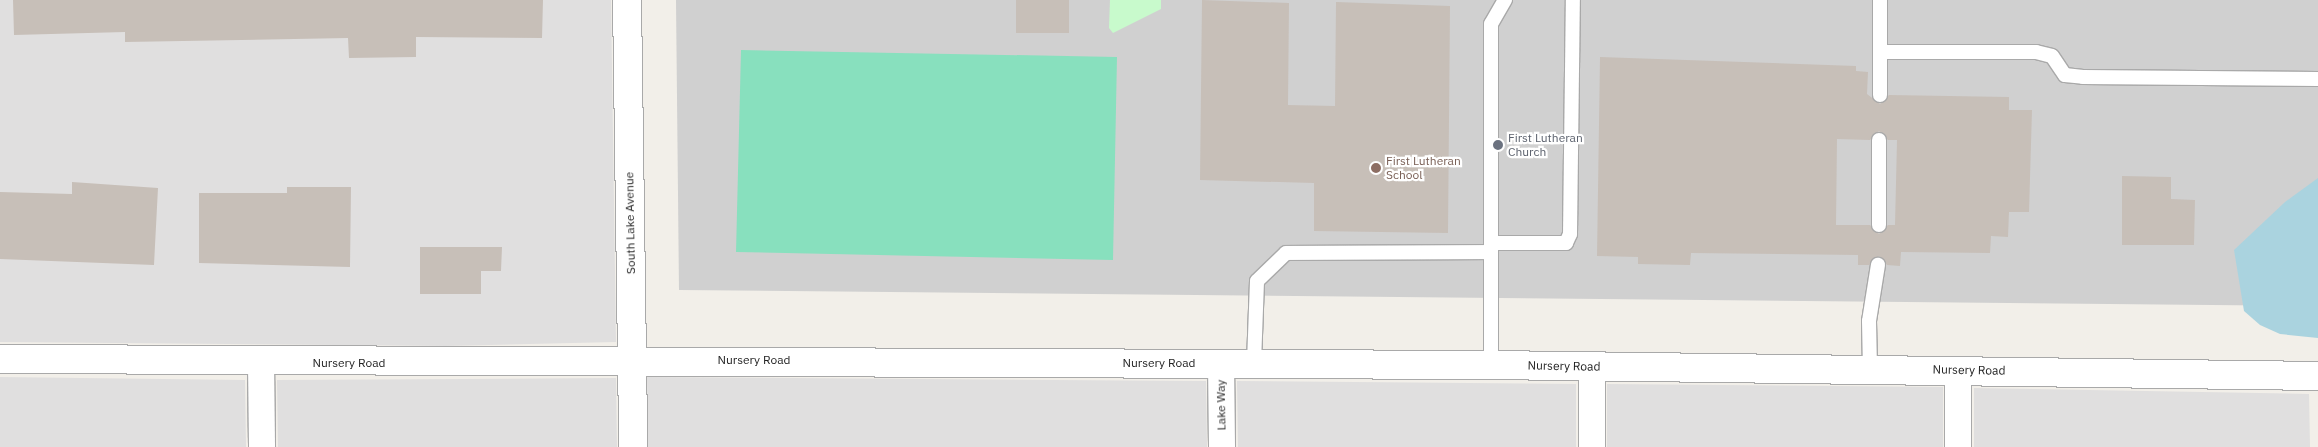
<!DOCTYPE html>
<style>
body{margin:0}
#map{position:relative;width:2318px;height:447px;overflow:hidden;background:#f2efe9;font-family:"IBM Plex Sans",sans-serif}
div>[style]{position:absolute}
.residential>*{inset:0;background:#e0dfdf}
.religious>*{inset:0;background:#d0d0d0}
.park>*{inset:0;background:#c8facc}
.pitch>*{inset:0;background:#88e0be}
.water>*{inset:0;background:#aad3df}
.building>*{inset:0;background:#c7bfb8}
.roads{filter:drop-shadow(1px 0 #a9a9a9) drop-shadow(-1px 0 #a9a9a9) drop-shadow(0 1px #a9a9a9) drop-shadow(0 -1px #a9a9a9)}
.service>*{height:14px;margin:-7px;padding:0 7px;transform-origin:7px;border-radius:7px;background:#fff}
.minor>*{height:26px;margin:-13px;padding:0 13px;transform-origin:13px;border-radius:13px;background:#fff}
.tertiary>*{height:28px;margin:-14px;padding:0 14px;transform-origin:14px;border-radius:14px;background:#fff}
.dots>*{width:14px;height:14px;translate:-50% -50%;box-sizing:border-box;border:2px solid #fff;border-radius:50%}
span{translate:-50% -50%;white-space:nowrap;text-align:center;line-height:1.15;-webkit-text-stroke:4.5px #fff;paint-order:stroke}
.worship-label{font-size:12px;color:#5b616d}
.left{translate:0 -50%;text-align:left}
.education-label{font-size:12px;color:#785e54}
.street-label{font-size:12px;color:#222}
</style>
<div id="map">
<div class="residential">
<div style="clip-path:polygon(0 0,611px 0,616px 342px,446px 346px,0 342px)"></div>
<div style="clip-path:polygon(0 377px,245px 380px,246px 447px,0 447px)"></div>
<div style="clip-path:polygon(647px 377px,1206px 381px,1207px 447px,648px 447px)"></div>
<div style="clip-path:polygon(616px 378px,617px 447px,278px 447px,277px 380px)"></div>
<div style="clip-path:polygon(1237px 381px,1576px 384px,1576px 447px,1238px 447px)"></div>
<div style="clip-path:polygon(1607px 384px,1943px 387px,1943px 447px,1607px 447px)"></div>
<div style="clip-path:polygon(1974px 388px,2309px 394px,2310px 447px,1974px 447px)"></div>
</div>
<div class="religious">
<div style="clip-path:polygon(676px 0,2318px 0,2318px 306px,679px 290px)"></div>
</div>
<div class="park">
<div style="clip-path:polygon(1110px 0,1161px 0,1161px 9px,1113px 33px,1109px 28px)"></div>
</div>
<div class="pitch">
<div style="clip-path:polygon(741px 50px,1117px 57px,1113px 260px,736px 252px)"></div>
</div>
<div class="water">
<div style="clip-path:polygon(2318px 178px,2318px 338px,2280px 334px,2260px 325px,2244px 311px,2234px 250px,2285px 202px)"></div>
</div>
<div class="building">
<div style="clip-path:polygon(13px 0,543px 0,542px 38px,416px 37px,416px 57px,349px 58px,348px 38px,125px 42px,125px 32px,14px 35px)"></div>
<div style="clip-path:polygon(1016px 0,1069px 0,1069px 33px,1016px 33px)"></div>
<div style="clip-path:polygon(1202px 0,1289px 3px,1288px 105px,1335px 106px,1336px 2px,1450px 6px,1448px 233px,1314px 231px,1314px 183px,1200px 180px)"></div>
<div style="clip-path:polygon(evenodd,1600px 57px,1856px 66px,1856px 71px,1868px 72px,1867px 94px,1880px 104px,1889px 95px,2009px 97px,2009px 110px,2032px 110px,2029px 212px,2009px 212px,2008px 237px,1991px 236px,1990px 253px,1901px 252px,1900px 266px,1887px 265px,1879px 256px,1869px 265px,1858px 265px,1858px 255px,1691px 253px,1690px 265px,1638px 264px,1638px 257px,1597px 256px,1600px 57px,1879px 131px,1888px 140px,1897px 140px,1895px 225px,1888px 225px,1879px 234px,1870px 225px,1836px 225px,1837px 139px,1870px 140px,1879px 131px)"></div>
<div style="clip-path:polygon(2122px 176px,2171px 177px,2171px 199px,2195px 200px,2194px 245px,2122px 245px)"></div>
<div style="clip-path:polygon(72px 182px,158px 188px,154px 265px,0 259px,0 192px,72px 194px)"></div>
<div style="clip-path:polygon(287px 187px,351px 187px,350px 267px,199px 263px,199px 193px,287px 193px)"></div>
<div style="clip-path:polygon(420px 247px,502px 247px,501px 271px,481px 271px,481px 294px,420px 294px)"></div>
</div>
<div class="roads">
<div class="service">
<div style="left:1880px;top:52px;width:156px"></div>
<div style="left:2036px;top:52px;width:16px;rotate:14deg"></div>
<div style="left:2052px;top:56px;width:23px;rotate:56deg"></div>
<div style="left:2065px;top:75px;width:18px;rotate:6deg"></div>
<div style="left:2083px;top:77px;width:235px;rotate:0.5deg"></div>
<div style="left:1880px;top:95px;width:95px;rotate:-90deg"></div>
<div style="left:1879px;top:140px;width:85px;rotate:90deg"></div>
<div style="left:1491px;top:243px;width:75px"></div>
<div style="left:1566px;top:243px;width:10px;rotate:-66deg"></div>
<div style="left:1570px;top:234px;width:234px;rotate:-89.3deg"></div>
<div style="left:1254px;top:363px;width:82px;rotate:-87.9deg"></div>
<div style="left:1257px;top:281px;width:40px;rotate:-44deg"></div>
<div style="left:1286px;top:253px;width:205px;rotate:-0.3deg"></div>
<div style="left:1491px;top:365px;width:341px;rotate:-90deg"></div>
<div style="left:1491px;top:24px;width:28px;rotate:-60deg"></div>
<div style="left:1870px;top:369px;width:48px;rotate:-91.2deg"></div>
<div style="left:1869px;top:321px;width:57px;rotate:-80.9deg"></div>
</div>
<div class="minor">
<div style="left:261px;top:363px;width:84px;rotate:89.3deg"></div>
<div style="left:1221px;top:363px;width:84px;rotate:89.3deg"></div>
<div style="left:1592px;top:366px;width:81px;rotate:90deg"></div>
<div style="left:1958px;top:370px;width:77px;rotate:90deg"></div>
</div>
<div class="tertiary">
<div style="left:627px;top:0;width:447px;rotate:89.2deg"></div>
<div style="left:0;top:359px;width:1491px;rotate:0.23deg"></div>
<div style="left:1491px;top:365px;width:827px;rotate:0.76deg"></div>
</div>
</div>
<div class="dots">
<div style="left:1498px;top:145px;background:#6b7280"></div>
<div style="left:1376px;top:168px;background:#8d6e63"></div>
</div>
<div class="worship-label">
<span class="left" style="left:1508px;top:145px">First Lutheran<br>Church</span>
</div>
<div class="education-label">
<span class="left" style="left:1386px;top:168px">First Lutheran<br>School</span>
</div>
<div class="street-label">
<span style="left:630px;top:223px;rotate:-91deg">South Lake Avenue</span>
<span style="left:754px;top:360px">Nursery Road</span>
<span style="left:349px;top:363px">Nursery Road</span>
<span style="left:1159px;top:363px">Nursery Road</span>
<span style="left:1564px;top:366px;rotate:1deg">Nursery Road</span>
<span style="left:1969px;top:370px;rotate:1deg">Nursery Road</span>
<span style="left:1221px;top:405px;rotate:-91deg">Lake Way</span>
</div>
</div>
